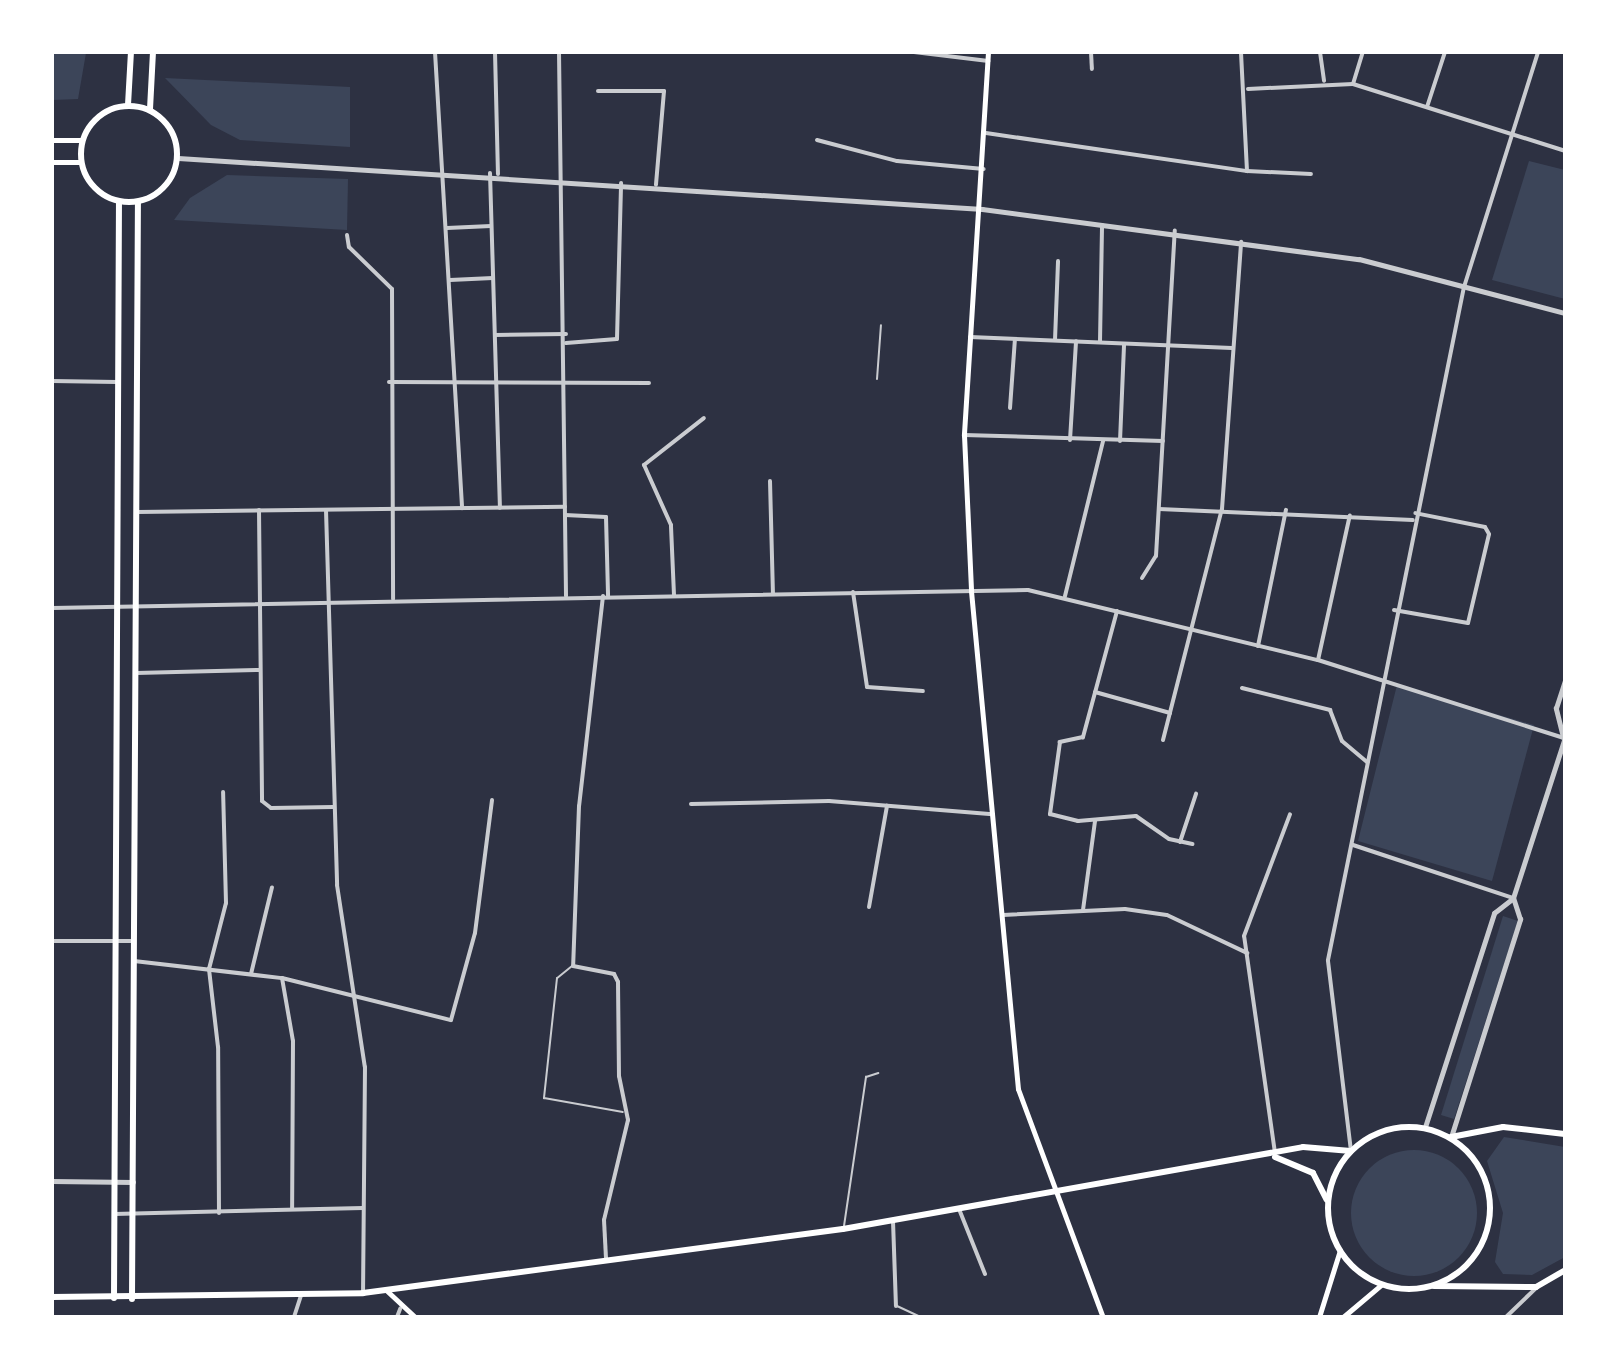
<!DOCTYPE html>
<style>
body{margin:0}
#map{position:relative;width:1617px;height:1369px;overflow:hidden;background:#2d3142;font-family:"Space Grotesk",sans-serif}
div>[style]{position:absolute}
.green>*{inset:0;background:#3c4559}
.round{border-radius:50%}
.service>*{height:2px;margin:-1px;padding:0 1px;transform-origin:1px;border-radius:1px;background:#caccd0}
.minor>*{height:4px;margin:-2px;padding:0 2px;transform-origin:2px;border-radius:2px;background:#caccd0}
.tertiary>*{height:5px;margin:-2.5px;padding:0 2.5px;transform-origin:2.5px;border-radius:2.5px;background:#caccd0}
.secondary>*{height:5px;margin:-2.5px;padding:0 2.5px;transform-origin:2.5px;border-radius:2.5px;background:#fff}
.primary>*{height:6px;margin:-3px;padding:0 3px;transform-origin:3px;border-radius:3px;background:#fff}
.primary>.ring{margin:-3px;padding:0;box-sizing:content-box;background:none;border:6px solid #fff;border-radius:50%}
span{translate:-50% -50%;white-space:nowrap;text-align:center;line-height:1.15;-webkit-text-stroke:6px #fff;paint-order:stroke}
.frame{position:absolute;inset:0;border:54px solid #fff;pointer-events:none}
</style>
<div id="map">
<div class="green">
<div style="clip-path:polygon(54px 52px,86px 53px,78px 99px,53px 100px)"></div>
<div style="clip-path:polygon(165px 78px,350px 87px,350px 147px,240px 140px,211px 125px)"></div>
<div style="clip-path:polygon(1529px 161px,1565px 170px,1565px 299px,1492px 280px)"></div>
<div style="clip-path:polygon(227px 175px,348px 179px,347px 230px,174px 220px,190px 198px)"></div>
<div style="clip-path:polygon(1397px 685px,1534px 725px,1492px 881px,1358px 841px)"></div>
<div style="clip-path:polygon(1503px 916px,1518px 921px,1454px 1119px,1441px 1115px)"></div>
<div style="clip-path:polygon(1504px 1137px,1565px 1147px,1565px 1257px,1532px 1275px,1503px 1274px,1495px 1262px,1503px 1213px,1487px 1161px)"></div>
<div class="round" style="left:1351px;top:1150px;width:126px;height:126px"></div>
</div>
<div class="service">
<div style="left:877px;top:379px;width:54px;rotate:-85.8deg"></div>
<div style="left:572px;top:966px;width:19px;rotate:141deg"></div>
<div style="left:557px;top:978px;width:121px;rotate:96.2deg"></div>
<div style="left:544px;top:1098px;width:80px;rotate:10deg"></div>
<div style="left:844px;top:1226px;width:151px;rotate:-81.6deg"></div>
<div style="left:866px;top:1077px;width:13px;rotate:-18deg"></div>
<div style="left:897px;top:1306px;width:26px;rotate:25deg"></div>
</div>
<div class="minor">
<div style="left:435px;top:52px;width:457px;rotate:86.6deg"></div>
<div style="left:495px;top:52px;width:122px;rotate:88.6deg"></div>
<div style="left:559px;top:52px;width:544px;rotate:89.26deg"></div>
<div style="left:914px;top:52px;width:75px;rotate:6.9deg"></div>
<div style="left:1091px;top:52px;width:17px;rotate:87deg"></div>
<div style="left:1320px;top:52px;width:29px;rotate:82deg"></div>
<div style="left:1353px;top:84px;width:34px;rotate:-73deg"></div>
<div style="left:1248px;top:89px;width:105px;rotate:-2.7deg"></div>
<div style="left:1353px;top:84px;width:222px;rotate:17.5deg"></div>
<div style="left:598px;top:91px;width:66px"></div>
<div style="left:664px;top:91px;width:94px;rotate:94.9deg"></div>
<div style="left:1427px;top:107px;width:58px;rotate:-71.9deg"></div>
<div style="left:986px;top:133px;width:264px;rotate:8.3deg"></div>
<div style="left:1247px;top:171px;width:119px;rotate:-92.9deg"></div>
<div style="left:817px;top:140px;width:83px;rotate:14.7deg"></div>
<div style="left:897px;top:161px;width:87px;rotate:5.3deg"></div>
<div style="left:1247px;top:171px;width:64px;rotate:2.7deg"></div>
<div style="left:490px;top:173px;width:335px;rotate:88.3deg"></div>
<div style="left:447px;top:228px;width:44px;rotate:-2.6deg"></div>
<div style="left:347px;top:235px;width:12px;rotate:81deg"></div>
<div style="left:349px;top:247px;width:60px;rotate:44.3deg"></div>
<div style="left:392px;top:289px;width:310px;rotate:89.8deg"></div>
<div style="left:450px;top:280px;width:43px;rotate:-2.7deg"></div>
<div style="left:495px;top:335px;width:71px;rotate:-0.8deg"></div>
<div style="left:970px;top:337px;width:262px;rotate:2.4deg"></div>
<div style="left:1055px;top:340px;width:79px;rotate:-87.8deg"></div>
<div style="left:1100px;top:342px;width:117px;rotate:-89deg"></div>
<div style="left:566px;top:343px;width:51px;rotate:-4.5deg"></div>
<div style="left:617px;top:339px;width:156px;rotate:-88.5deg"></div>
<div style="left:52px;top:381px;width:65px;rotate:0.9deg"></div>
<div style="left:389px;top:382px;width:260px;rotate:0.2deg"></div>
<div style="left:1010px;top:408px;width:69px;rotate:-85.9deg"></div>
<div style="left:964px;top:435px;width:199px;rotate:1.7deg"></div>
<div style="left:1070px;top:440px;width:99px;rotate:-86.5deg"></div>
<div style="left:1120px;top:441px;width:97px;rotate:-87.6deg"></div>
<div style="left:770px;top:481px;width:113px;rotate:88.5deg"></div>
<div style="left:1159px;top:509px;width:254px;rotate:2.5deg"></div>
<div style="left:259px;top:510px;width:291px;rotate:89.4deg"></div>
<div style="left:262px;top:801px;width:11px;rotate:38deg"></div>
<div style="left:271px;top:808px;width:62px;rotate:-0.9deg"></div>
<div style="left:326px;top:510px;width:375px;rotate:88.3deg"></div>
<div style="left:337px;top:885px;width:184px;rotate:81.3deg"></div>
<div style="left:365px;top:1067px;width:226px;rotate:90.5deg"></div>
<div style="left:137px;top:512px;width:428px;rotate:-0.7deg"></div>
<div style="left:565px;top:515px;width:41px;rotate:2.8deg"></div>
<div style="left:606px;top:517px;width:79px;rotate:88.5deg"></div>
<div style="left:1142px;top:578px;width:26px;rotate:-58deg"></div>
<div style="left:1156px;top:556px;width:326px;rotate:-86.7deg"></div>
<div style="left:853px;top:592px;width:96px;rotate:81.6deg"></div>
<div style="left:867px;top:687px;width:56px;rotate:4.1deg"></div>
<div style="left:674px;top:595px;width:70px;rotate:-92.5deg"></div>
<div style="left:671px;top:525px;width:66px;rotate:-114.2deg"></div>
<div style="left:644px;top:465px;width:76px;rotate:-38.1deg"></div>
<div style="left:603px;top:596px;width:211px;rotate:96.5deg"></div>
<div style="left:579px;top:806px;width:160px;rotate:92.1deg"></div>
<div style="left:573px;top:966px;width:42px;rotate:11deg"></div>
<div style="left:614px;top:974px;width:9px;rotate:63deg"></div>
<div style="left:618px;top:982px;width:94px;rotate:89.4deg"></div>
<div style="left:619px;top:1076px;width:45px;rotate:78.4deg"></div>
<div style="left:628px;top:1120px;width:103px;rotate:103.5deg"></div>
<div style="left:604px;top:1220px;width:39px;rotate:87deg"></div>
<div style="left:1065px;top:596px;width:160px;rotate:-76.2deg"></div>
<div style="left:52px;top:608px;width:976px;rotate:-1.06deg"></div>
<div style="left:1028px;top:590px;width:298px;rotate:13.6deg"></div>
<div style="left:1318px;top:660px;width:258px;rotate:17.6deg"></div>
<div style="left:1394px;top:610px;width:75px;rotate:10deg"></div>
<div style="left:1468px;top:623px;width:91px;rotate:-76.7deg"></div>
<div style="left:1489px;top:534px;width:8px;rotate:-120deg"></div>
<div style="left:1485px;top:527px;width:71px;rotate:-168.7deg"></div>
<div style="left:1117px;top:611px;width:131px;rotate:105.1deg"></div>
<div style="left:1083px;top:737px;width:24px;rotate:168deg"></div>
<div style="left:1060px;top:742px;width:73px;rotate:97.9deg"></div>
<div style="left:1050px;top:814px;width:29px;rotate:14deg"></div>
<div style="left:1078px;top:821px;width:58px;rotate:-4.9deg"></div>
<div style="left:1136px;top:816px;width:40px;rotate:34.9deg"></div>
<div style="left:1169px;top:839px;width:24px;rotate:12deg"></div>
<div style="left:1258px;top:646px;width:139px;rotate:-78.4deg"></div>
<div style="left:1318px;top:660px;width:148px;rotate:-77.6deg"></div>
<div style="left:136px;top:673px;width:124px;rotate:-1.4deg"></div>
<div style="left:1242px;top:688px;width:91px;rotate:14deg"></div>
<div style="left:1330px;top:710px;width:33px;rotate:69deg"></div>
<div style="left:1342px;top:741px;width:33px;rotate:40deg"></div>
<div style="left:1095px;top:692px;width:78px;rotate:15.6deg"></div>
<div style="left:1163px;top:740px;width:238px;rotate:-75.7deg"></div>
<div style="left:1222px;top:509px;width:268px;rotate:-85.9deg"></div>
<div style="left:691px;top:804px;width:138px;rotate:-1.2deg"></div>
<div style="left:829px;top:801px;width:164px;rotate:4.6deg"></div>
<div style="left:1180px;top:842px;width:51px;rotate:-71.6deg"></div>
<div style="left:1353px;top:845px;width:169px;rotate:18.3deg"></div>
<div style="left:869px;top:907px;width:103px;rotate:-79.9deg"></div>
<div style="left:1083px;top:910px;width:90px;rotate:-82.3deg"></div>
<div style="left:1003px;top:915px;width:122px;rotate:-2.8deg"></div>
<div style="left:1125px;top:909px;width:42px;rotate:8.1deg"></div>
<div style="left:1167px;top:915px;width:89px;rotate:25.4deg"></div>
<div style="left:52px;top:941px;width:82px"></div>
<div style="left:134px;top:961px;width:149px;rotate:6.6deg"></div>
<div style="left:282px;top:978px;width:174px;rotate:14deg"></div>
<div style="left:451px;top:1020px;width:90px;rotate:-74.6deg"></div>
<div style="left:475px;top:933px;width:134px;rotate:-82.7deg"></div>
<div style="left:251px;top:974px;width:89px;rotate:-76.4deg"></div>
<div style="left:282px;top:978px;width:64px;rotate:80.1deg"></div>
<div style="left:293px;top:1041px;width:168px;rotate:90.3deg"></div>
<div style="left:1351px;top:1151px;width:192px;rotate:-96.9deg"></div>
<div style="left:1328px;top:960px;width:687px;rotate:-78.58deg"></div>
<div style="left:1464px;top:287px;width:246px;rotate:-72.5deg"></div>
<div style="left:1275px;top:1153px;width:219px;rotate:-98.1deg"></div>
<div style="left:1244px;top:936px;width:130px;rotate:-69.3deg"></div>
<div style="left:959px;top:1209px;width:70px;rotate:68.2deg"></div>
<div style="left:219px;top:1213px;width:166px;rotate:-90.3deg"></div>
<div style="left:218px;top:1047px;width:79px;rotate:-96.6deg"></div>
<div style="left:209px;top:969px;width:68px;rotate:-75.6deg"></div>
<div style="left:226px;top:903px;width:111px;rotate:-91.5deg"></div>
<div style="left:114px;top:1214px;width:249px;rotate:-1.4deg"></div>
<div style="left:893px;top:1221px;width:85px;rotate:88deg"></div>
<div style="left:294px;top:1317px;width:23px;rotate:-72deg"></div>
<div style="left:397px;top:1317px;width:9px;rotate:-69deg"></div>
<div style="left:1506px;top:1317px;width:42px;rotate:-44deg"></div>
</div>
<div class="tertiary">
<div style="left:178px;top:158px;width:806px;rotate:3.63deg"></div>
<div style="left:982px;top:209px;width:380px;rotate:7.6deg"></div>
<div style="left:1359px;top:259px;width:213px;rotate:14.7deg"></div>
<div style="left:1563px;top:737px;width:30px;rotate:-104deg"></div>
<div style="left:1556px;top:708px;width:29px;rotate:-72deg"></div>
<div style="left:1425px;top:1127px;width:225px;rotate:-72.1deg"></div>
<div style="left:1494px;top:913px;width:24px;rotate:-38deg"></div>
<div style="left:1451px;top:1137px;width:229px;rotate:-72.4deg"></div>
<div style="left:1520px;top:919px;width:22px;rotate:-108deg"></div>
<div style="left:1513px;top:898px;width:169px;rotate:-72.1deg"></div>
<div style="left:52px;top:1181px;width:81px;rotate:0.7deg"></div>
</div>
<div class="secondary">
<div style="left:988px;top:52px;width:384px;rotate:93.6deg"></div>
<div style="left:964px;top:435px;width:156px;rotate:87.4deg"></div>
<div style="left:971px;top:591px;width:500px;rotate:84.61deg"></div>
<div style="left:1018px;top:1089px;width:243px;rotate:69.6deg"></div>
<div style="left:52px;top:140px;width:30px"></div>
<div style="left:52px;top:162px;width:29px"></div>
<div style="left:386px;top:1290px;width:40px;rotate:43deg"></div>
<div style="left:1319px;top:1317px;width:70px;rotate:-72.6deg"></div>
<div style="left:1343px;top:1317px;width:51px;rotate:-40.2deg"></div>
</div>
<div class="primary">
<div style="left:128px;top:105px;width:53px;rotate:-86.8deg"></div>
<div class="ring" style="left:81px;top:106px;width:90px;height:90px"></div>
<div style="left:150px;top:109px;width:57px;rotate:-87deg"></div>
<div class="ring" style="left:1328px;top:1127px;width:156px;height:156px"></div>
<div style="left:1451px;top:1137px;width:53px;rotate:-10.9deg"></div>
<div style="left:1503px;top:1127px;width:62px;rotate:6.4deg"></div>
<div style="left:1275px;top:1157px;width:41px;rotate:22.8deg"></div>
<div style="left:1313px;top:1173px;width:30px;rotate:63deg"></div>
<div style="left:1434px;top:1286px;width:102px;rotate:0.6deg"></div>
<div style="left:1536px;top:1287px;width:34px;rotate:-30deg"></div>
<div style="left:52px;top:1297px;width:311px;rotate:-0.7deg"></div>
<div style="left:363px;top:1293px;width:484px;rotate:-7.6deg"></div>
<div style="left:843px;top:1229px;width:467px;rotate:-10.1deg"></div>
<div style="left:1303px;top:1147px;width:48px;rotate:4.8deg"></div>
<div style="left:114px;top:1298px;width:1096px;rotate:-89.74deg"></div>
<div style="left:132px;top:1299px;width:1097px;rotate:-89.69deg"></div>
</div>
<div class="frame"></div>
</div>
